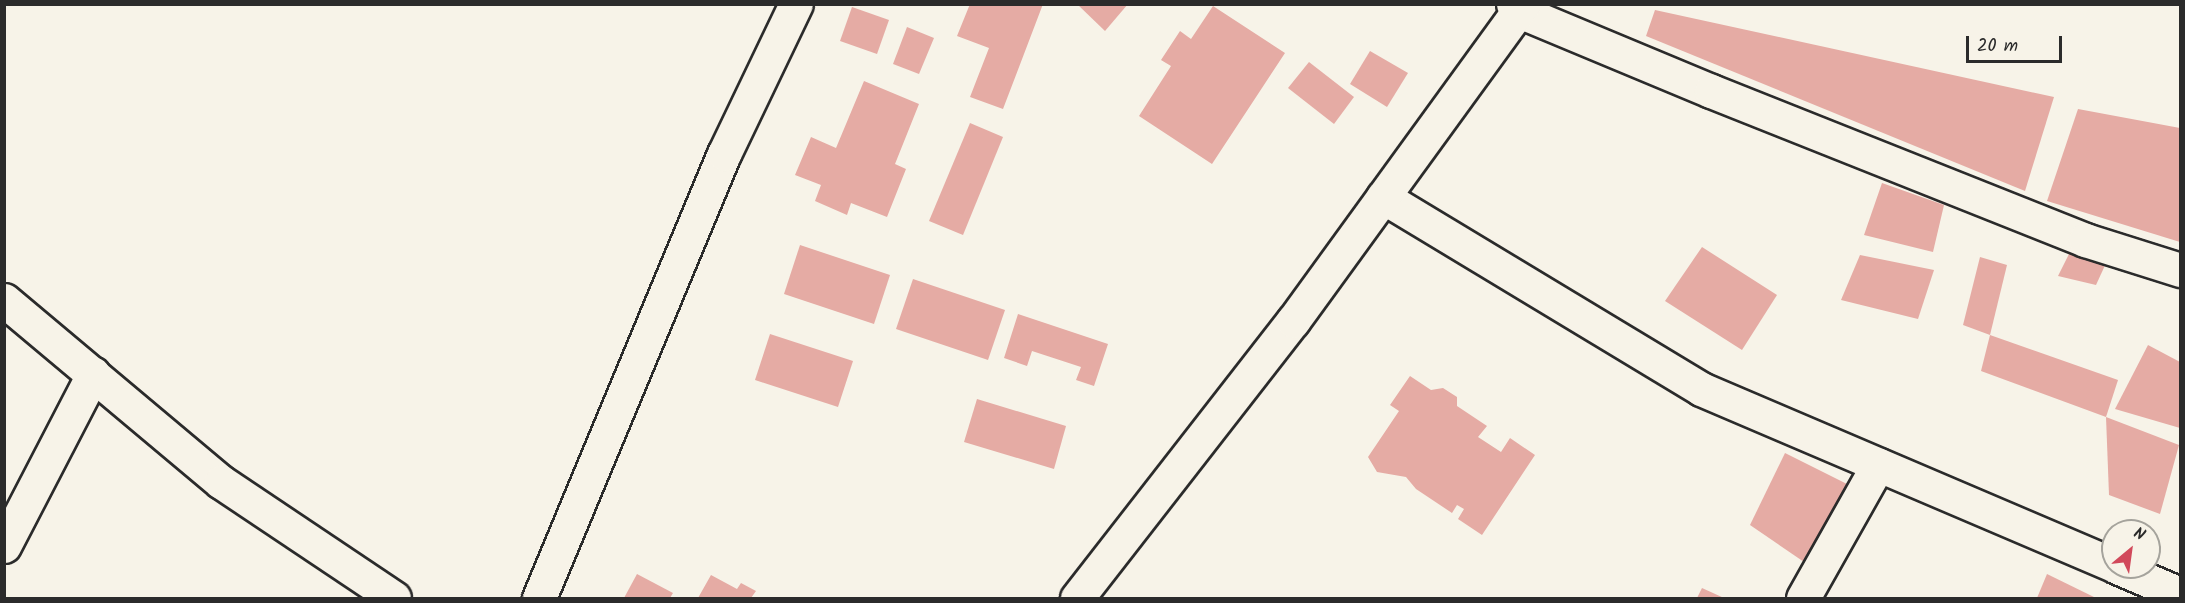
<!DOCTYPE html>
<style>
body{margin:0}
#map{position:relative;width:2185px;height:603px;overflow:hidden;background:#f7f3e8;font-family:Kalam,sans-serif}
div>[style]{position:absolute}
.building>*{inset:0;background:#e5aba4}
.roads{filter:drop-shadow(2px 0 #2b2b2b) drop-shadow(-2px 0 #2b2b2b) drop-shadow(0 2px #2b2b2b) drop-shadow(0 -2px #2b2b2b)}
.minor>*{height:33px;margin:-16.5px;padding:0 16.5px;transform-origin:16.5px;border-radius:16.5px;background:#f7f3e8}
span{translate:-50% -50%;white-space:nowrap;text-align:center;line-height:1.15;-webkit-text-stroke:6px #f7f3e8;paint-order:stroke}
.frame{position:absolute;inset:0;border:6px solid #2b2b2b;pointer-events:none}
.north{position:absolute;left:2101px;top:519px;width:60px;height:60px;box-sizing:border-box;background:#f7f3e8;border:2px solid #a5a39c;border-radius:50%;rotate:29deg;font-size:16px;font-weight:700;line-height:24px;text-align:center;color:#2b2b2b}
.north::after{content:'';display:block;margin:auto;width:21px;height:27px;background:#d1495b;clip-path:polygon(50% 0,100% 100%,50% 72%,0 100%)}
.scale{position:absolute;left:1966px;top:36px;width:96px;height:27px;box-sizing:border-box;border:3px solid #2b2b2b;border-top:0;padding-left:8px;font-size:18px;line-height:21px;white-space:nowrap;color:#2b2b2b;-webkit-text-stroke:4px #f7f3e8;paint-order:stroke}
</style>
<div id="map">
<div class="building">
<div style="clip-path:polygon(970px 4px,1043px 4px,1003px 109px,970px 97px,989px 48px,957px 36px)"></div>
<div style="clip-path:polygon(1077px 4px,1128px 4px,1105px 31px)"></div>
<div style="clip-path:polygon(1213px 6px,1285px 53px,1212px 164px,1139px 116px,1171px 66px,1161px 60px,1180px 31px,1191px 39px)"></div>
<div style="clip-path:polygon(852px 7px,889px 20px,877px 54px,840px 41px)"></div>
<div style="clip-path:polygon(1655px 10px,2054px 97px,2025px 191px,1646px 36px)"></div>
<div style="clip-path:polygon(907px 27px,934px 38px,919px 74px,893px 64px)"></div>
<div style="clip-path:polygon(1370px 51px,1408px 73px,1387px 107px,1350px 84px)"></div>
<div style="clip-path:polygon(1309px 62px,1354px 97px,1334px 124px,1288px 88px)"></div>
<div style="clip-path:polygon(864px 81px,919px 104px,895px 164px,906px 169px,887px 217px,851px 203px,847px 215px,815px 201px,821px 185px,795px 175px,811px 137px,836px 148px)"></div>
<div style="clip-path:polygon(2078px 109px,2180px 128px,2180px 242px,2047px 201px)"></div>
<div style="clip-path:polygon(970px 123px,1003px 137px,963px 235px,929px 221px)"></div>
<div style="clip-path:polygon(1882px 183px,1944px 205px,1933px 252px,1864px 235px)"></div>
<div style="clip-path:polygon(800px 245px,890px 275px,874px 324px,784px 294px)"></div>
<div style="clip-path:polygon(2073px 246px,2107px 261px,2096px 285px,2058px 276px)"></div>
<div style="clip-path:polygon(1702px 247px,1777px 295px,1742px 350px,1665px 301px)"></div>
<div style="clip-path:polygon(1860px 255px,1934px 270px,1918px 319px,1841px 300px)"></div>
<div style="clip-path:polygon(1980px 257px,2007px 265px,1990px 335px,1963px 325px)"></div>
<div style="clip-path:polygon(913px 279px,1005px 310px,988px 360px,896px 329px)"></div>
<div style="clip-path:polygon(1018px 314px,1108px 344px,1094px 386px,1076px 380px,1081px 367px,1032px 351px,1027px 366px,1004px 358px)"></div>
<div style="clip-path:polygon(770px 334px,853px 361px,838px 407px,755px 380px)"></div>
<div style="clip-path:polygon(1990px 335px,2118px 380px,2106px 417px,1981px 371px)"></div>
<div style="clip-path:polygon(2148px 345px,2180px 362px,2180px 428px,2115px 409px)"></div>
<div style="clip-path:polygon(1410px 376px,1431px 390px,1443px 388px,1457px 397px,1457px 406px,1487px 426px,1478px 437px,1501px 452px,1510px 438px,1535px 455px,1482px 535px,1458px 519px,1464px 509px,1457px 505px,1452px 513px,1416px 489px,1406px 477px,1377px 472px,1368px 457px,1399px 411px,1390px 405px)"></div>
<div style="clip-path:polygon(977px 399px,1066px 426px,1054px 469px,964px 442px)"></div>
<div style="clip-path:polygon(2106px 417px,2179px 445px,2160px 514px,2109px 495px)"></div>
<div style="clip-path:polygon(1785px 453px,1851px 486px,1807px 564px,1750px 525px)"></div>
<div style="clip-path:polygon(637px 574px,673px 593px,670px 598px,624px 598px)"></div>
<div style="clip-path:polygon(2047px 574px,2096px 598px,2037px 598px)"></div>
<div style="clip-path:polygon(711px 575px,737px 589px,741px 583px,756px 591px,751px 598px,698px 598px)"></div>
<div style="clip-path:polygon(1702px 588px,1724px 598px,1697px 598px)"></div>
</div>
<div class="roads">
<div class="minor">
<div style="left:1513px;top:4px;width:9px;rotate:49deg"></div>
<div style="left:1519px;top:11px;width:208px;rotate:22.6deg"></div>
<div style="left:1711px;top:91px;width:403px;rotate:21.7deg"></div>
<div style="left:2085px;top:240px;width:100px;rotate:17.5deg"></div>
<div style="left:1383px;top:197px;width:371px;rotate:31.1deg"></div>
<div style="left:1701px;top:389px;width:448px;rotate:23.1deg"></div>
<div style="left:4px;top:300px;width:283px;rotate:40deg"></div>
<div style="left:221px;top:482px;width:208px;rotate:33.8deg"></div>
<div style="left:4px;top:546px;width:194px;rotate:-62.6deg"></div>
<div style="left:2117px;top:567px;width:69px;rotate:23.2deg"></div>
<div style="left:539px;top:598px;width:481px;rotate:-67.4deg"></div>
<div style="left:724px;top:154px;width:166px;rotate:-64.4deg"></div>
<div style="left:1077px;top:598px;width:351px;rotate:-52.1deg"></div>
<div style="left:1293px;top:321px;width:392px;rotate:-54deg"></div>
<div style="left:1803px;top:598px;width:153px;rotate:-60.6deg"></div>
</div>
</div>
<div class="frame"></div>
<div class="north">N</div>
<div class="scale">20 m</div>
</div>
